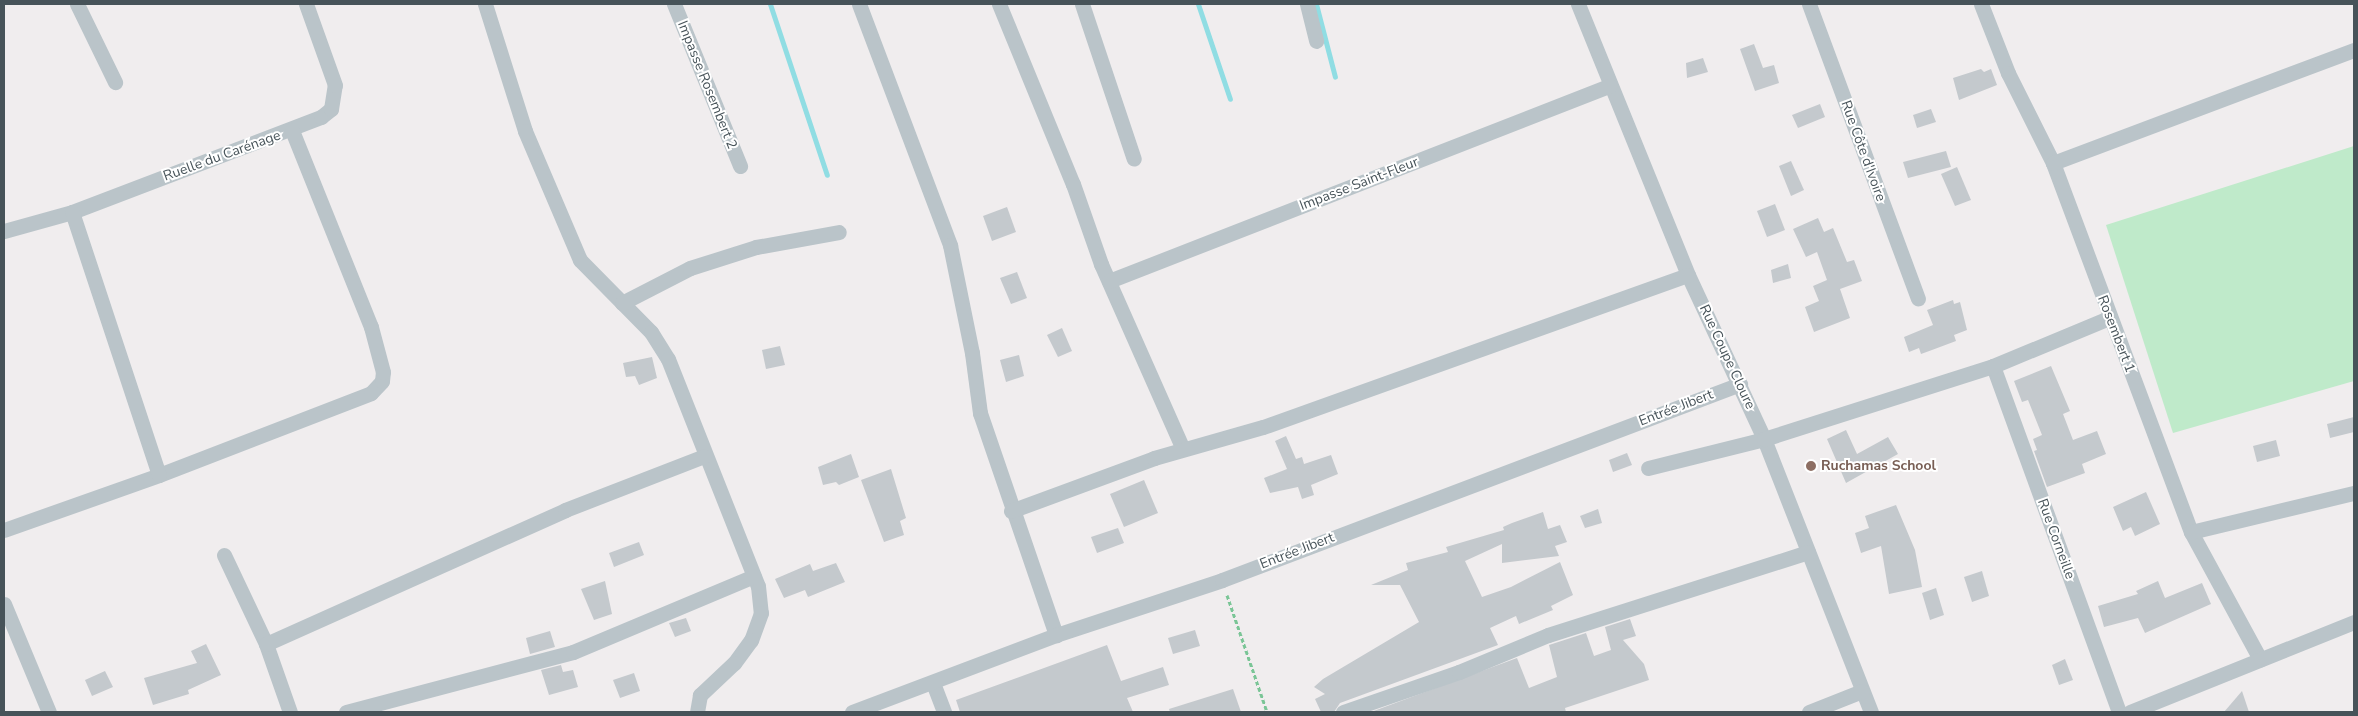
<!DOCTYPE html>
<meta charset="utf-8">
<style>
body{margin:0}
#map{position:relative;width:2358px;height:716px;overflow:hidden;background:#f0edee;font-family:"Nunito Sans",sans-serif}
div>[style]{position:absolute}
.green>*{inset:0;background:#bfeaca}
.stream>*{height:5px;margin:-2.5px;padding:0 2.5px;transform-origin:2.5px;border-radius:2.5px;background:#90dde3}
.building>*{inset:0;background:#c4c9cd}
.path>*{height:3px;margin-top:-1.5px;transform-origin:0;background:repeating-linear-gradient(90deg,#7ac596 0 4px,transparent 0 6.5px)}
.street>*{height:15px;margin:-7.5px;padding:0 7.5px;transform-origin:7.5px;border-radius:7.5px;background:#bac4c9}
.dots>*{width:14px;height:14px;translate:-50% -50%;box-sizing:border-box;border:2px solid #fff;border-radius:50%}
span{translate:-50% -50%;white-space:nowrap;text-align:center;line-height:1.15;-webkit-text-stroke:4px #fff;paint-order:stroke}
.street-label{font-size:14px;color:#475359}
.education-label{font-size:14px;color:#785e54;font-weight:700}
.left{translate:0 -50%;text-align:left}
.frame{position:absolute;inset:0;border:5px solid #475359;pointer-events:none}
</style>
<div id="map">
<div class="green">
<div style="clip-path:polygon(2354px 146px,2354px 381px,2173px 433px,2106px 225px)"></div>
</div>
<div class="stream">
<div style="left:770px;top:4px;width:180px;rotate:71.6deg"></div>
<div style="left:1198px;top:4px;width:100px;rotate:71.4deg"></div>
<div style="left:1316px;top:4px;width:75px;rotate:75.4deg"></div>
</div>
<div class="building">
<div style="clip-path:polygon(1754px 44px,1763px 68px,1774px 65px,1779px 83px,1755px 91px,1740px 49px)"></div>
<div style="clip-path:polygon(1703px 58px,1708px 72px,1687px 78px,1686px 63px)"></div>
<div style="clip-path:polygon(1981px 69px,1984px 72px,1991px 69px,1997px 85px,1959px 100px,1953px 78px)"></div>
<div style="clip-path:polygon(1820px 104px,1825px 117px,1798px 128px,1792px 115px)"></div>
<div style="clip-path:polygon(1931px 109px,1936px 122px,1917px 128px,1913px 115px)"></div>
<div style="clip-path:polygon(1946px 151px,1951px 167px,1908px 178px,1903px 162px)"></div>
<div style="clip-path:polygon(1791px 161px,1804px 190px,1791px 196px,1779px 166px)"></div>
<div style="clip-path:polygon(1957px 167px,1971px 200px,1955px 206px,1941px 174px)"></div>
<div style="clip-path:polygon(1775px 204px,1785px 230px,1767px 237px,1757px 211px)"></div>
<div style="clip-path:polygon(1007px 207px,1016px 232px,992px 241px,983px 216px)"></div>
<div style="clip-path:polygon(1818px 218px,1824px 232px,1833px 228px,1847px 262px,1854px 260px,1862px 281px,1840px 289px,1850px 318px,1814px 332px,1805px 307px,1819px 301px,1813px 286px,1827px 280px,1817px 252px,1806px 257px,1793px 229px)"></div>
<div style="clip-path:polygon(1788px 264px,1791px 278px,1773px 283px,1771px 270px)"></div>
<div style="clip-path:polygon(1017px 272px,1027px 298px,1011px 304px,1000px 278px)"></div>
<div style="clip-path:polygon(1953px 300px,1954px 304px,1960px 302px,1967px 330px,1954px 335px,1956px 341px,1932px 350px,1921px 354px,1919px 348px,1909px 352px,1904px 337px,1933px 325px,1927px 310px)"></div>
<div style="clip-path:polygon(1062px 328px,1072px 351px,1058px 357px,1047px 335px)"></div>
<div style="clip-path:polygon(780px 346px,785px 365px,766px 369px,762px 350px)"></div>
<div style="clip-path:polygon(1019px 355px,1024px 376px,1006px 382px,1000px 360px)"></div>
<div style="clip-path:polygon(652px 357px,657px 378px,639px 385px,635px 376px,626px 377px,623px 363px)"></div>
<div style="clip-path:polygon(2051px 366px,2070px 411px,2063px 414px,2073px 440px,2097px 431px,2106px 454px,2082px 464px,2085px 473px,2047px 487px,2034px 451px,2037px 450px,2033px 439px,2042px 435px,2028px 400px,2022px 402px,2014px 381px)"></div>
<div style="clip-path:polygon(2354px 417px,2354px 432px,2330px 438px,2327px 424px)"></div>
<div style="clip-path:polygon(1846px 430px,1857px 454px,1888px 437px,1898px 454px,1846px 483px,1827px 439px)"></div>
<div style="clip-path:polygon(1286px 436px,1296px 459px,1302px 457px,1304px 464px,1331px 455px,1338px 474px,1311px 485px,1314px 495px,1302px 499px,1298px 487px,1270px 493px,1264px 478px,1287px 469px,1275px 441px)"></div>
<div style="clip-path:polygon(2276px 440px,2280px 456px,2257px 462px,2253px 446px)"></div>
<div style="clip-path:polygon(1627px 453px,1632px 465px,1613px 472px,1609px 460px)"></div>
<div style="clip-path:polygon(851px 454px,859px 477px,839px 485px,836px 482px,823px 485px,818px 467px)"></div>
<div style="clip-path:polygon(891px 469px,906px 518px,900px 521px,904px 535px,884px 542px,861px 480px)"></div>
<div style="clip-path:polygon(1144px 480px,1158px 513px,1124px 527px,1110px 494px)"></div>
<div style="clip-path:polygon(2146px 492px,2160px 524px,2135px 536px,2131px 527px,2123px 531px,2113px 507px)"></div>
<div style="clip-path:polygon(1896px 505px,1915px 550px,1922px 587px,1889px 594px,1881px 546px,1861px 553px,1855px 533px,1869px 528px,1865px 516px)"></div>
<div style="clip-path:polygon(1598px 509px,1602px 523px,1585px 528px,1580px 516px)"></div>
<div style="clip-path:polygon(1543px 512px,1548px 529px,1560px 525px,1567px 542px,1555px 546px,1559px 556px,1502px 563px,1502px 544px,1465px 561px,1482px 597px,1511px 587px,1560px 562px,1573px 595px,1551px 606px,1553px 610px,1519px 624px,1516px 616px,1490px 628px,1498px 645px,1340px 703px,1334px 712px,1321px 712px,1315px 699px,1325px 694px,1314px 687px,1323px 679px,1419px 622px,1400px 585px,1371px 585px,1408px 570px,1406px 563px,1448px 552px,1446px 547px,1504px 530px,1503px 527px,1512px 523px)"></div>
<div style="clip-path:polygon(1118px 528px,1124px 543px,1097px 553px,1091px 537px)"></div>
<div style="clip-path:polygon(639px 542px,644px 555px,614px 567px,609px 553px)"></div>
<div style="clip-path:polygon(836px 563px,845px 582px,808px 597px,805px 590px,784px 598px,775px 579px,810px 564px,813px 571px)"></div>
<div style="clip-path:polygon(1982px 571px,1989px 596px,1972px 602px,1964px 577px)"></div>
<div style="clip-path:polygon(605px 581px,612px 614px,594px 620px,581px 589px)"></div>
<div style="clip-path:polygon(2158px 581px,2165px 598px,2202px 583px,2211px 604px,2145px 633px,2138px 618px,2104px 627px,2098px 606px,2138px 594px,2136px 591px)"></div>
<div style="clip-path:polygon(1936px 588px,1944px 615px,1930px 620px,1922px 593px)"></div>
<div style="clip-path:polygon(686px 618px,691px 631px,675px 637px,669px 623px)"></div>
<div style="clip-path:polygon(1630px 619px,1636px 636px,1623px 640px,1644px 664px,1649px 680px,1565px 708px,1566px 712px,1371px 712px,1517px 658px,1529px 688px,1557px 677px,1549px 645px,1586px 633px,1594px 656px,1611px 650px,1605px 627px)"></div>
<div style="clip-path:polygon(1195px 630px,1200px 646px,1173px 654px,1168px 638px)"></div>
<div style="clip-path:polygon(550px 631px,555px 647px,530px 654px,526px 638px)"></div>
<div style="clip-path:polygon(206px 644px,221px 675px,188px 690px,189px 694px,153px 705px,144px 678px,197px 663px,191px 651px)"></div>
<div style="clip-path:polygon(1107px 645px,1121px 681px,1163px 667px,1169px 685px,1127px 698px,1133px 712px,960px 712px,956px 700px)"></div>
<div style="clip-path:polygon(2065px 659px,2073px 680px,2059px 685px,2052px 665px)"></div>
<div style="clip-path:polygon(561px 665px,563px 672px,573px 670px,578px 687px,549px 695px,541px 670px)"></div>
<div style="clip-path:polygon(105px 671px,113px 687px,92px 696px,85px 680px)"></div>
<div style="clip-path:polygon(634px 673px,640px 691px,620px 698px,613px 680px)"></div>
<div style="clip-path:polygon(1233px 689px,1241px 712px,1170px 712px,1169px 709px)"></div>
<div style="clip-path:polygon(2242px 691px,2249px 712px,2224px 712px)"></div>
</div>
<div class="path">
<div style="left:1227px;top:595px;width:124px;rotate:71.1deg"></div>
</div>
<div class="street">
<div style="left:77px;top:4px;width:87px;rotate:64deg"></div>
<div style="left:485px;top:4px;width:133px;rotate:72.5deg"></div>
<div style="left:525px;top:131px;width:140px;rotate:66.9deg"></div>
<div style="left:580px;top:260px;width:101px;rotate:45.4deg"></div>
<div style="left:651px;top:332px;width:32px;rotate:58deg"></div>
<div style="left:668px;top:359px;width:244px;rotate:68.4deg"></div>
<div style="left:758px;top:586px;width:27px;rotate:84deg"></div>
<div style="left:761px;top:613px;width:29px;rotate:110deg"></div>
<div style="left:751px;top:640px;width:29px;rotate:126deg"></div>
<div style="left:734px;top:663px;width:47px;rotate:136.7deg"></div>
<div style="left:700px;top:695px;width:17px;rotate:100deg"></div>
<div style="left:674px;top:4px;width:175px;rotate:67.8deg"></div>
<div style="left:859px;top:4px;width:258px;rotate:69.3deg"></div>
<div style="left:950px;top:245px;width:110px;rotate:78.5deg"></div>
<div style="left:972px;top:353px;width:61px;rotate:82.4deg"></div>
<div style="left:980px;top:413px;width:235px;rotate:71.1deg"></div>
<div style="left:999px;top:4px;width:195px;rotate:67.7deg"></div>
<div style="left:1073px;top:184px;width:85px;rotate:70.7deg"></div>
<div style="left:1101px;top:264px;width:202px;rotate:66.1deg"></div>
<div style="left:1082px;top:4px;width:163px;rotate:71.5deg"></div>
<div style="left:1307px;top:4px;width:38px;rotate:76deg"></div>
<div style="left:1578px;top:4px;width:292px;rotate:67.9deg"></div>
<div style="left:1688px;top:275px;width:181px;rotate:65.1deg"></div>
<div style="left:1764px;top:439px;width:293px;rotate:68.6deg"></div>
<div style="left:1809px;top:4px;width:314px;rotate:69.7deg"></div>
<div style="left:1981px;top:4px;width:74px;rotate:68.6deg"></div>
<div style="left:2008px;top:73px;width:101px;rotate:63.4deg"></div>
<div style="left:2053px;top:163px;width:394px;rotate:69.5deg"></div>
<div style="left:2191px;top:532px;width:145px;rotate:61.5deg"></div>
<div style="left:2053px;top:163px;width:322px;rotate:-20.6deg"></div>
<div style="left:4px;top:231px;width:71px;rotate:-15.6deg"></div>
<div style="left:72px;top:212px;width:267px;rotate:-20.9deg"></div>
<div style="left:321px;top:117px;width:13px;rotate:-39deg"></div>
<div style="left:331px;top:109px;width:24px;rotate:-81deg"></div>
<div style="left:335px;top:85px;width:86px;rotate:-109.7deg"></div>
<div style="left:1109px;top:281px;width:537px;rotate:-21.31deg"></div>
<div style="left:622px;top:303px;width:76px;rotate:-27.2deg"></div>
<div style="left:690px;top:268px;width:69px;rotate:-17.7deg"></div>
<div style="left:756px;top:247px;width:84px;rotate:-10.2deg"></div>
<div style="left:1993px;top:366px;width:368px;rotate:70deg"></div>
<div style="left:1648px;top:468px;width:120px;rotate:-14deg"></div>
<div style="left:1764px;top:439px;width:240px;rotate:-17.7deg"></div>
<div style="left:1993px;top:366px;width:126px;rotate:-22.5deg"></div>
<div style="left:159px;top:475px;width:227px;rotate:-21.1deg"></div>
<div style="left:371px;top:393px;width:16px;rotate:-47deg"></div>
<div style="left:382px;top:381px;width:9px;rotate:-84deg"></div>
<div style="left:383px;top:372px;width:47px;rotate:-104.9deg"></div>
<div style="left:371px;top:327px;width:212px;rotate:-111.9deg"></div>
<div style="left:1011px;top:511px;width:153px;rotate:-20.3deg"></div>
<div style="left:1154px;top:458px;width:113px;rotate:-15.9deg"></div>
<div style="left:1263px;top:427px;width:451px;rotate:-19.7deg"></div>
<div style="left:4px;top:530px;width:164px;rotate:-19.5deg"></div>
<div style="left:159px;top:475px;width:277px;rotate:-108.3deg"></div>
<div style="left:2191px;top:532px;width:168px;rotate:-13.5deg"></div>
<div style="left:224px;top:555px;width:98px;rotate:64.7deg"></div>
<div style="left:266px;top:644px;width:72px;rotate:70.6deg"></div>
<div style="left:4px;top:604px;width:117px;rotate:67.4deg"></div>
<div style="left:266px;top:644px;width:328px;rotate:-24.1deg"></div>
<div style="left:565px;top:510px;width:149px;rotate:-21.2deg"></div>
<div style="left:933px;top:683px;width:31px;rotate:69deg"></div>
<div style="left:346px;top:712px;width:235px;rotate:-14.8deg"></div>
<div style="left:573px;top:652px;width:196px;rotate:-22.8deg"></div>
<div style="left:852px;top:712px;width:218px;rotate:-20.7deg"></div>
<div style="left:1056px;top:635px;width:175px;rotate:-18.3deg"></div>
<div style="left:1222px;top:580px;width:554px;rotate:-20.73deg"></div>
<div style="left:1343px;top:712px;width:123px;rotate:-19deg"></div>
<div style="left:1459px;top:672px;width:96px;rotate:-22.6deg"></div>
<div style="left:1548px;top:635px;width:273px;rotate:-17.7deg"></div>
<div style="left:1809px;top:712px;width:57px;rotate:-21.6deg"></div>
<div style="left:2130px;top:712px;width:241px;rotate:-21.9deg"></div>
</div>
<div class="dots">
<div style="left:1811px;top:466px;background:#8d6e63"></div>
</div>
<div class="street-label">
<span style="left:707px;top:85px;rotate:68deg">Impasse Rosembert 2</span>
<span style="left:1863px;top:151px;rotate:70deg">Rue Côte d'Ivoire</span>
<span style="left:222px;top:156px;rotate:-20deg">Ruelle du Carénage</span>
<span style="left:1359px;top:184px;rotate:-21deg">Impasse Saint-Fleur</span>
<span style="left:2116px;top:334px;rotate:69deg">Rosembert 1</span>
<span style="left:1727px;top:357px;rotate:65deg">Rue Coupe Cloure</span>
<span style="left:1676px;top:408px;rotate:-21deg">Entrée Jibert</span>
<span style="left:2056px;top:539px;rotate:70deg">Rue Corneille</span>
<span style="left:1297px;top:551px;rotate:-21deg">Entrée Jibert</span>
</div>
<div class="education-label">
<span class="left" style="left:1821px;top:466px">Ruchamas School</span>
</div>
<div class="frame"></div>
</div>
